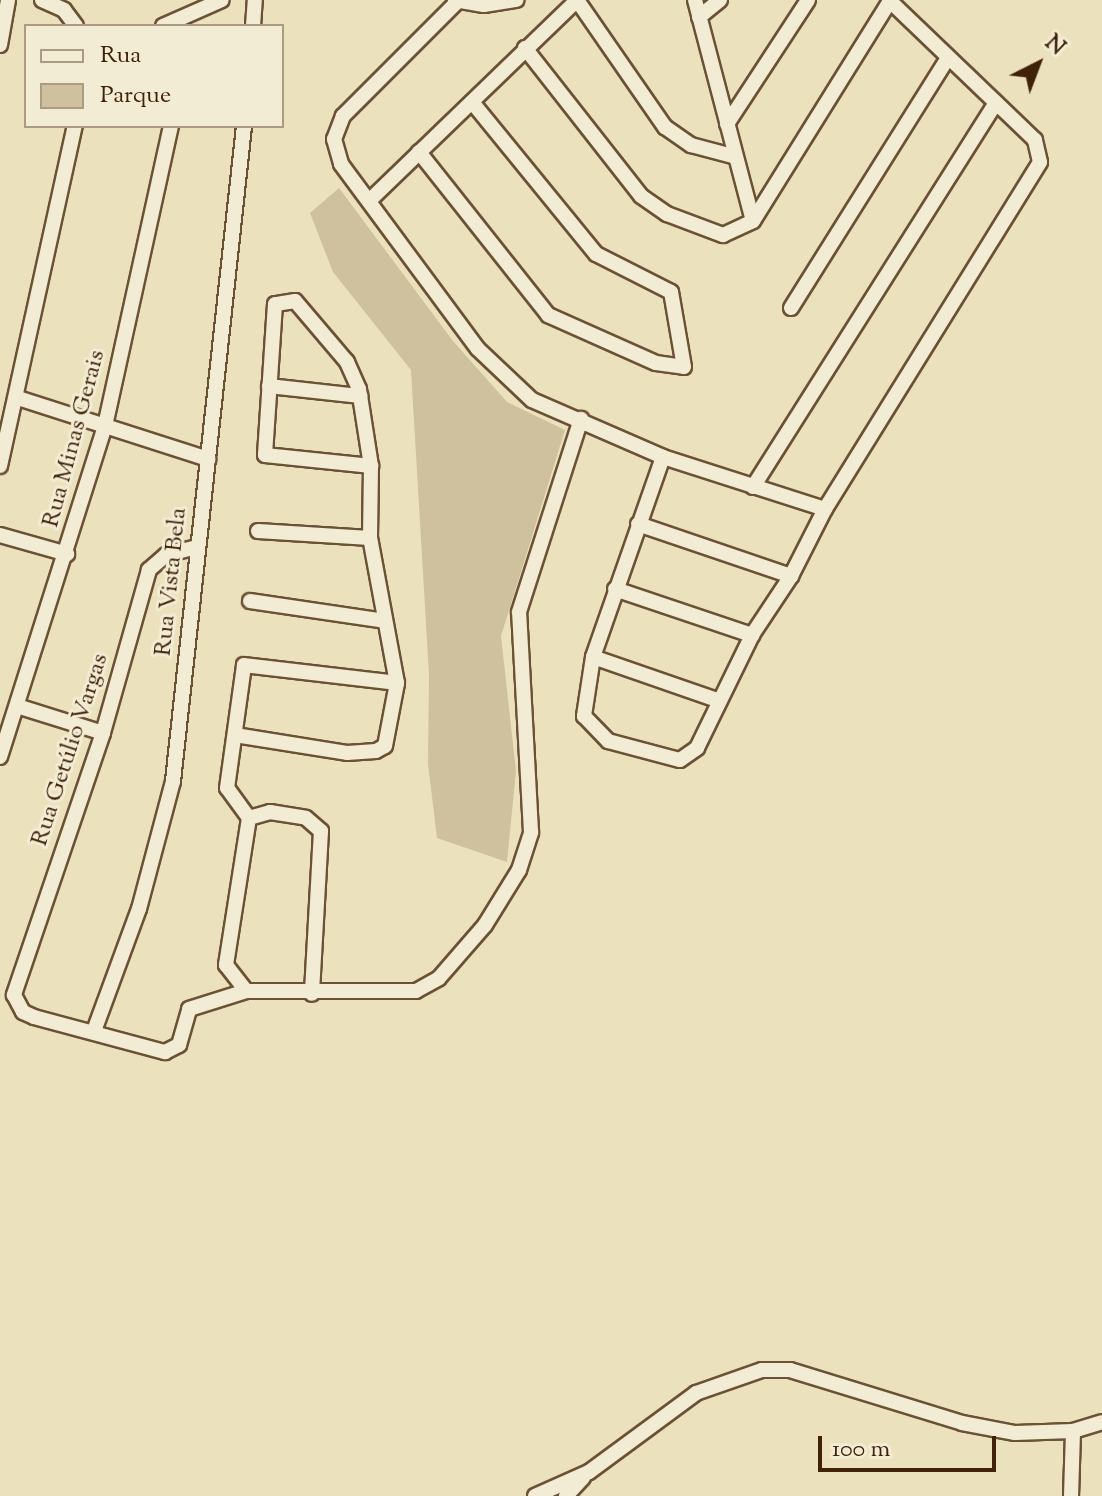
<!DOCTYPE html>
<meta charset="utf-8">
<style>
body{margin:0}
#map{position:relative;width:1102px;height:1496px;overflow:hidden;background:#ece1bd;font-family:"Sorts Mill Goudy",serif}
div>[style]{position:absolute}
.green>*{inset:0;background:#cfc09e}
.roads{filter:drop-shadow(2px 0 #6b5136) drop-shadow(-2px 0 #6b5136) drop-shadow(0 2px #6b5136) drop-shadow(0 -2px #6b5136)}
.minor>*{height:14px;margin:-7px;padding:0 7px;transform-origin:7px;border-radius:7px;background:#f3ecd4}
span{translate:-50% -50%;white-space:nowrap;text-align:center;line-height:1.15;-webkit-text-stroke:6px #f3ecd4;paint-order:stroke}
.street-label{font-size:24px;color:#402109}
.legend{position:absolute;left:24px;top:24px;width:260px;height:104px;box-sizing:border-box;background:#f3ecd4;border:2px solid #ab9b83;margin:0;padding:10px 14px;list-style:none;font-size:24px;color:#402109}
.legend li{display:flex;align-items:center;gap:16px;height:40px}
.legend b{width:40px;border:2px solid #ab9b83}
.north{position:absolute;left:998px;top:24px;width:80px;height:80px;-webkit-text-stroke:6px #f3ecd4;paint-order:stroke;rotate:42deg;font-size:22px;font-weight:700;line-height:32px;text-align:center;color:#402109}
.north::after{content:'';display:block;margin:auto;width:28px;height:36px;background:#402109;clip-path:polygon(50% 0,100% 100%,50% 72%,0 100%)}
.scale{position:absolute;left:818px;top:1436px;width:178px;height:36px;box-sizing:border-box;border:4px solid #402109;border-top:0;padding-left:10px;font-size:24px;line-height:28px;white-space:nowrap;color:#402109;-webkit-text-stroke:6px #f3ecd4;paint-order:stroke}
</style>
<div id="map">
<div class="green">
<div style="clip-path:polygon(339px 188px,453px 341px,507px 402px,565px 430px,501px 636px,516px 771px,507px 862px,437px 838px,428px 764px,429px 675px,411px 370px,333px 272px,310px 213px)"></div>
</div>
<div class="roads">
<div class="minor">
<div style="left:42px;top:0;width:24px;rotate:24deg"></div>
<div style="left:64px;top:10px;width:20px;rotate:53deg"></div>
<div style="left:455px;top:0;width:29px;rotate:10deg"></div>
<div style="left:484px;top:5px;width:33px;rotate:-9deg"></div>
<div style="left:577px;top:0;width:155px;rotate:55.3deg"></div>
<div style="left:665px;top:127px;width:32px;rotate:35deg"></div>
<div style="left:691px;top:145px;width:43px;rotate:14.7deg"></div>
<div style="left:695px;top:0;width:228px;rotate:75.3deg"></div>
<div style="left:458px;top:1px;width:163px;rotate:135deg"></div>
<div style="left:343px;top:116px;width:25px;rotate:111deg"></div>
<div style="left:334px;top:139px;width:26px;rotate:74deg"></div>
<div style="left:341px;top:164px;width:230px;rotate:53.5deg"></div>
<div style="left:478px;top:349px;width:74px;rotate:43.4deg"></div>
<div style="left:532px;top:400px;width:143px;rotate:23.5deg"></div>
<div style="left:663px;top:457px;width:170px;rotate:17.8deg"></div>
<div style="left:699px;top:17px;width:27px;rotate:-39deg"></div>
<div style="left:163px;top:26px;width:64px;rotate:-23.8deg"></div>
<div style="left:253px;top:26px;width:26px;rotate:-86deg"></div>
<div style="left:0;top:45px;width:46px;rotate:-79.9deg"></div>
<div style="left:525px;top:48px;width:188px;rotate:51.9deg"></div>
<div style="left:641px;top:196px;width:32px;rotate:35deg"></div>
<div style="left:667px;top:214px;width:60px;rotate:20.6deg"></div>
<div style="left:723px;top:235px;width:33px;rotate:-25deg"></div>
<div style="left:753px;top:221px;width:259px;rotate:-58.1deg"></div>
<div style="left:727px;top:124px;width:148px;rotate:-56.8deg"></div>
<div style="left:419px;top:152px;width:208px;rotate:51.6deg"></div>
<div style="left:548px;top:315px;width:118px;rotate:24deg"></div>
<div style="left:656px;top:363px;width:28px;rotate:8deg"></div>
<div style="left:684px;top:367px;width:76px;rotate:-99.8deg"></div>
<div style="left:671px;top:292px;width:84px;rotate:-153.1deg"></div>
<div style="left:596px;top:254px;width:196px;rotate:-129.2deg"></div>
<div style="left:370px;top:200px;width:288px;rotate:-44deg"></div>
<div style="left:791px;top:308px;width:295px;rotate:-57.9deg"></div>
<div style="left:269px;top:386px;width:92px;rotate:6.3deg"></div>
<div style="left:18px;top:398px;width:200px;rotate:17.8deg"></div>
<div style="left:663px;top:457px;width:212px;rotate:109.3deg"></div>
<div style="left:593px;top:657px;width:60px;rotate:98.7deg"></div>
<div style="left:584px;top:716px;width:35px;rotate:46deg"></div>
<div style="left:608px;top:741px;width:74px;rotate:14.8deg"></div>
<div style="left:680px;top:760px;width:21px;rotate:-35deg"></div>
<div style="left:697px;top:748px;width:126px;rotate:-64deg"></div>
<div style="left:752px;top:635px;width:71px;rotate:-56.5deg"></div>
<div style="left:791px;top:576px;width:75px;rotate:-63.1deg"></div>
<div style="left:825px;top:509px;width:408px;rotate:-58.2deg"></div>
<div style="left:1040px;top:162px;width:23px;rotate:-103deg"></div>
<div style="left:1035px;top:140px;width:202px;rotate:-136.2deg"></div>
<div style="left:0;top:466px;width:348px;rotate:-77.6deg"></div>
<div style="left:753px;top:487px;width:454px;rotate:-57.7deg"></div>
<div style="left:638px;top:524px;width:162px;rotate:18.8deg"></div>
<div style="left:258px;top:531px;width:112px;rotate:3.6deg"></div>
<div style="left:0;top:535px;width:70px;rotate:15.8deg"></div>
<div style="left:197px;top:547px;width:32px;rotate:166deg"></div>
<div style="left:166px;top:555px;width:23px;rotate:139deg"></div>
<div style="left:149px;top:570px;width:169px;rotate:105.8deg"></div>
<div style="left:103px;top:733px;width:277px;rotate:108.8deg"></div>
<div style="left:14px;top:995px;width:19px;rotate:62deg"></div>
<div style="left:23px;top:1012px;width:12px;rotate:24deg"></div>
<div style="left:34px;top:1017px;width:136px;rotate:15deg"></div>
<div style="left:165px;top:1052px;width:16px;rotate:-27deg"></div>
<div style="left:179px;top:1045px;width:37px;rotate:-74deg"></div>
<div style="left:189px;top:1009px;width:60px;rotate:-17.5deg"></div>
<div style="left:615px;top:589px;width:145px;rotate:18.6deg"></div>
<div style="left:250px;top:601px;width:136px;rotate:8.4deg"></div>
<div style="left:593px;top:657px;width:134px;rotate:19.1deg"></div>
<div style="left:17px;top:706px;width:90px;rotate:17.4deg"></div>
<div style="left:235px;top:735px;width:113px;rotate:9.1deg"></div>
<div style="left:347px;top:753px;width:29px;rotate:-4deg"></div>
<div style="left:376px;top:751px;width:10px;rotate:-29deg"></div>
<div style="left:385px;top:746px;width:64px;rotate:-79.2deg"></div>
<div style="left:397px;top:683px;width:147px;rotate:-100.5deg"></div>
<div style="left:370px;top:538px;width:72px;rotate:-89.2deg"></div>
<div style="left:371px;top:466px;width:78px;rotate:-98.9deg"></div>
<div style="left:359px;top:389px;width:30px;rotate:-114deg"></div>
<div style="left:347px;top:362px;width:80px;rotate:-130.4deg"></div>
<div style="left:295px;top:301px;width:20px;rotate:171deg"></div>
<div style="left:275px;top:304px;width:151px;rotate:93.8deg"></div>
<div style="left:265px;top:455px;width:107px;rotate:5.9deg"></div>
<div style="left:0;top:757px;width:347px;rotate:-72.4deg"></div>
<div style="left:105px;top:426px;width:307px;rotate:-77.6deg"></div>
<div style="left:249px;top:818px;width:149px;rotate:98.9deg"></div>
<div style="left:226px;top:965px;width:33px;rotate:52deg"></div>
<div style="left:246px;top:991px;width:170px"></div>
<div style="left:416px;top:991px;width:26px;rotate:-29deg"></div>
<div style="left:439px;top:978px;width:70px;rotate:-49deg"></div>
<div style="left:485px;top:925px;width:65px;rotate:-58.3deg"></div>
<div style="left:519px;top:870px;width:40px;rotate:-72deg"></div>
<div style="left:531px;top:832px;width:220px;rotate:-93.1deg"></div>
<div style="left:519px;top:612px;width:203px;rotate:-72.2deg"></div>
<div style="left:249px;top:818px;width:37px;rotate:-126deg"></div>
<div style="left:227px;top:788px;width:124px;rotate:-82.1deg"></div>
<div style="left:244px;top:665px;width:154px;rotate:6.7deg"></div>
<div style="left:249px;top:818px;width:22px;rotate:-16deg"></div>
<div style="left:270px;top:812px;width:36px;rotate:9deg"></div>
<div style="left:306px;top:818px;width:20px;rotate:41deg"></div>
<div style="left:321px;top:831px;width:163px;rotate:93.2deg"></div>
<div style="left:94px;top:1031px;width:130px;rotate:-69.8deg"></div>
<div style="left:139px;top:909px;width:132px;rotate:-75.1deg"></div>
<div style="left:173px;top:781px;width:659px;rotate:-83.81deg"></div>
<div style="left:535px;top:1496px;width:59px;rotate:-24deg"></div>
<div style="left:589px;top:1472px;width:133px;rotate:-36.4deg"></div>
<div style="left:696px;top:1393px;width:70px;rotate:-19.2deg"></div>
<div style="left:762px;top:1370px;width:28px"></div>
<div style="left:790px;top:1370px;width:180px;rotate:17.1deg"></div>
<div style="left:962px;top:1423px;width:54px;rotate:10.7deg"></div>
<div style="left:1015px;top:1433px;width:58px;rotate:-2deg"></div>
<div style="left:1073px;top:1431px;width:30px;rotate:-17deg"></div>
<div style="left:566px;top:1496px;width:25px;rotate:-47deg"></div>
<div style="left:1071px;top:1496px;width:65px;rotate:-88.2deg"></div>
</div>
</div>
<div class="street-label">
<span style="left:75px;top:439px;rotate:-75deg">Rua Minas Gerais</span>
<span style="left:172px;top:582px;rotate:-84deg">Rua Vista Bela</span>
<span style="left:71px;top:750px;rotate:-72deg">Rua Getúlio Vargas</span>
</div>
<ul class="legend">
<li><b style="height:10px;background:#f3ecd4"></b>Rua</li>
<li><b style="height:22px;background:#cfc09e"></b>Parque</li>
</ul>
<div class="north">N</div>
<div class="scale">100 m</div>
</div>
